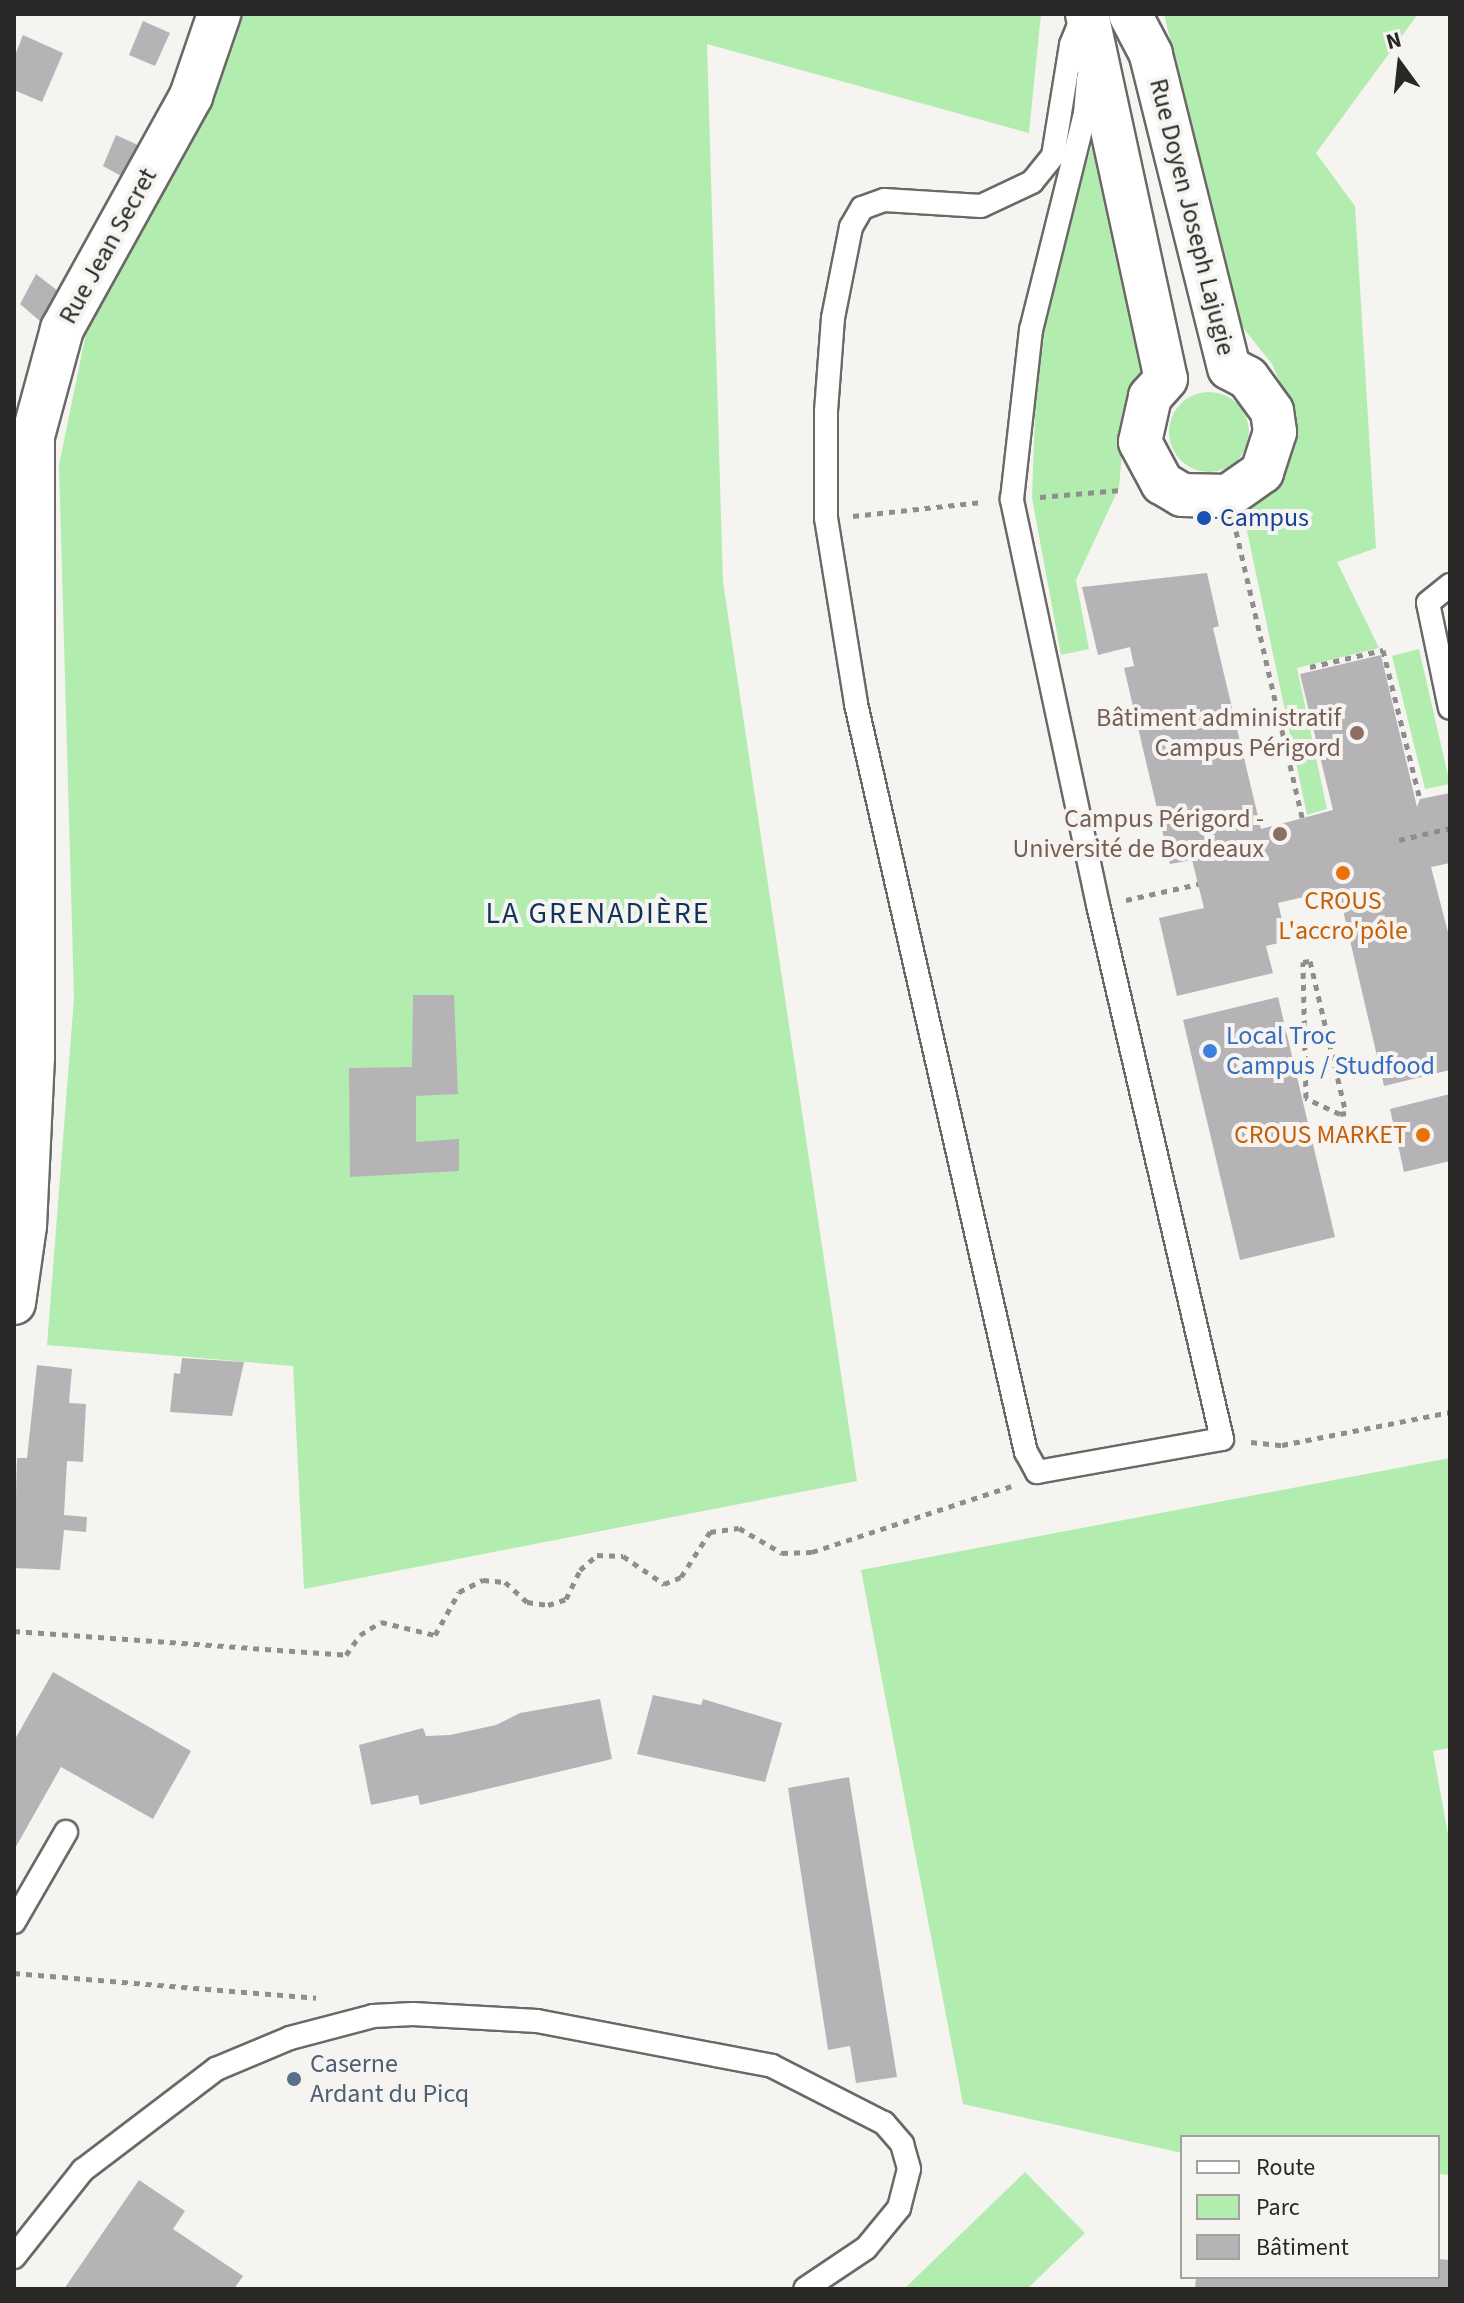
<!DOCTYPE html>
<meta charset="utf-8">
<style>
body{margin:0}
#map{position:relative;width:1464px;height:2303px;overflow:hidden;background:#f6f4f1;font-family:"Source Sans 3",sans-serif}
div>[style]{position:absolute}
.green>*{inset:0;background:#b2edaf}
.round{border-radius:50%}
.building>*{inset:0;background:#b6b3b6}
.path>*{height:5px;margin-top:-2.5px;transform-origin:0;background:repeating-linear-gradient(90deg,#908e8c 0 6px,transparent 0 12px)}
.roads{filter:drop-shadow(2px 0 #6b6967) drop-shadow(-2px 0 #6b6967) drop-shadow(0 2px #6b6967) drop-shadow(0 -2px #6b6967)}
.lane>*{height:22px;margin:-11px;padding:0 11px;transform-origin:11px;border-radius:11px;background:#fff}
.street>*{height:42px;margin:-21px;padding:0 21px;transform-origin:21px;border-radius:21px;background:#fff}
.dots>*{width:22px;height:22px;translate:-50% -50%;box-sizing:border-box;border:4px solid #f6f4f1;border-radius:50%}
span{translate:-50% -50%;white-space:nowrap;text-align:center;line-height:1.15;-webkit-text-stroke:8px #f6f4f1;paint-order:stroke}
.street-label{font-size:26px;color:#292827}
.transit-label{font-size:26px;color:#164399}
.left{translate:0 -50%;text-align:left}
.education-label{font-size:26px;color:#785e54}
.right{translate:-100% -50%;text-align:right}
.food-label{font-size:26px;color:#c56008}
.shop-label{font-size:26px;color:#366cbe}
.service-label{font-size:26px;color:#4e5e75}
.quarter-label{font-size:30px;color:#0e345a;letter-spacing:2px}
.frame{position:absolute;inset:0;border:16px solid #292827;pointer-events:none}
.legend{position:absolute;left:1180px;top:2135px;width:260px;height:144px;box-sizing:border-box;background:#f6f4f1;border:2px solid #a4a2a0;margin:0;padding:10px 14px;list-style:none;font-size:24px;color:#292827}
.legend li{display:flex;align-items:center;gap:16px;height:40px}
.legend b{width:40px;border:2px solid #a4a2a0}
.north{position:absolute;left:1360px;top:24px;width:80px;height:80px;-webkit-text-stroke:6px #f6f4f1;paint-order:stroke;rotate:345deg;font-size:22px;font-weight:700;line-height:32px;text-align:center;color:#292827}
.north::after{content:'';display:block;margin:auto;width:28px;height:36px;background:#292827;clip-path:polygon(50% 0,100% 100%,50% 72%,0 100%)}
</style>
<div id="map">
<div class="green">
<div style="clip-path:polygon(240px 14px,1041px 14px,1029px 133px,707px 44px,723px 582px,857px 1481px,304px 1589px,293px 1366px,47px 1345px,74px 998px,59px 465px,87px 328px)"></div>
<div style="clip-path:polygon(1164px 14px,1418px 14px,1316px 153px,1355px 206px,1376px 548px,1337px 562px,1379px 648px,1297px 668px,1327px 809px,1307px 815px,1242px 507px,1275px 483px,1287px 463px,1291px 408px,1272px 364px,1240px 324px)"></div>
<div style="clip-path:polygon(1095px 134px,1143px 372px,1125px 418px,1119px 488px,1076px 580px,1089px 649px,1061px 655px,1032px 498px,1038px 331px)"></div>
<div class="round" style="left:1169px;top:392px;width:80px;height:80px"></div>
<div style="clip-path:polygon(1419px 649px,1450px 784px,1425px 789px,1392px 656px)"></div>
<div style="clip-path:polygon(1450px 1458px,1450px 1748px,1433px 1751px,1450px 1846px,1450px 2175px,1438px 2174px,1438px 2137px,1182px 2137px,1182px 2153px,963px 2104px,861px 1570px)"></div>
<div style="clip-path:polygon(1025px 2172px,1085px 2233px,1027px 2289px,904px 2289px)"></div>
</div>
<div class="building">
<div style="clip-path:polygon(143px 21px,170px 33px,155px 66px,129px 55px)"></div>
<div style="clip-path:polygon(23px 35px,63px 53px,42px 102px,14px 90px,14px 58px)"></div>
<div style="clip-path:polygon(116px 135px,140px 146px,123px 177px,103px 166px)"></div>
<div style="clip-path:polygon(36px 274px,58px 291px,41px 322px,20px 304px)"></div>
<div style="clip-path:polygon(1207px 573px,1219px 626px,1213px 628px,1261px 829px,1333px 810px,1300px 674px,1381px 655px,1417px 807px,1420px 799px,1450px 793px,1450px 863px,1431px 867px,1450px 940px,1450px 1070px,1384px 1086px,1338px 889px,1278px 903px,1287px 941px,1266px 946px,1273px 973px,1177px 996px,1159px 918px,1204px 908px,1192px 860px,1170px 864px,1124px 668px,1134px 666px,1130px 647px,1098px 655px,1082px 587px)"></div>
<div style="clip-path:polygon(413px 995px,454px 995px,458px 1094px,416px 1096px,416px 1142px,459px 1139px,459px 1171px,350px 1177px,349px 1068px,412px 1067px)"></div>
<div style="clip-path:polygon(1278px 997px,1335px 1237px,1240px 1260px,1183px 1020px)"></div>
<div style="clip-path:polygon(1450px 1094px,1450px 1161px,1404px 1172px,1390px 1109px)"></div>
<div style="clip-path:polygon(182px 1358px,244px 1362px,232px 1416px,170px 1412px,174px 1373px,180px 1374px)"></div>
<div style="clip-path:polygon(37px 1365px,72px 1369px,69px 1403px,86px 1404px,83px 1462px,67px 1461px,64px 1515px,87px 1517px,86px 1532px,64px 1530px,60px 1570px,14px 1568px,17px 1458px,27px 1458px)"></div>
<div style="clip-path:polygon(53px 1672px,191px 1751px,153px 1819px,61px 1767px,14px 1850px,14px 1741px)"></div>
<div style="clip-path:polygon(653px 1695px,701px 1705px,703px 1699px,782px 1723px,765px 1782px,637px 1754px)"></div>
<div style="clip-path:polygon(600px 1699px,612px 1759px,420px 1805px,418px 1795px,371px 1805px,359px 1745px,423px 1728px,426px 1736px,450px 1735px,496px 1725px,520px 1713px)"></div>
<div style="clip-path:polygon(849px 1777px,897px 2077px,856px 2083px,850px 2046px,828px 2050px,788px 1788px)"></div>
<div style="clip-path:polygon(139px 2180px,185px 2211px,173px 2229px,243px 2276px,234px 2289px,64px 2289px)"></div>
<div style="clip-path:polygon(1438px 2259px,1450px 2260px,1450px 2289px,1195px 2289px,1196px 2277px,1438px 2277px)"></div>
</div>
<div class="path">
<div style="left:1040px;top:497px;width:81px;rotate:-4.9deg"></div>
<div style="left:853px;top:516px;width:130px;rotate:-6.2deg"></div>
<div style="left:1236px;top:531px;width:294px;rotate:77deg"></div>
<div style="left:1310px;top:667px;width:75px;rotate:-13.1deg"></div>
<div style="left:1383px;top:650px;width:154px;rotate:76.1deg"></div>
<div style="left:1399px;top:840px;width:52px;rotate:-13.2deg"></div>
<div style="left:1126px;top:900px;width:74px;rotate:-12.5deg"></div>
<div style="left:1310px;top:961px;width:156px;rotate:76.7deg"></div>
<div style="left:1346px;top:1113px;width:6px;rotate:171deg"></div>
<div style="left:1340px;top:1114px;width:38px;rotate:-155deg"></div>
<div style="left:1306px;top:1098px;width:136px;rotate:-91.3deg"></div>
<div style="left:1303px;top:962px;width:7px;rotate:-8deg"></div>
<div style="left:1251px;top:1442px;width:31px;rotate:6deg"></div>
<div style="left:1282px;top:1445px;width:171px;rotate:-11.1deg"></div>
<div style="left:14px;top:1631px;width:333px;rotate:4.1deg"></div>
<div style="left:346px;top:1655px;width:24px;rotate:-55deg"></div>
<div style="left:360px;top:1635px;width:25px;rotate:-32deg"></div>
<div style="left:381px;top:1622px;width:56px;rotate:13.5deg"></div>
<div style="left:435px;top:1635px;width:49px;rotate:-60.8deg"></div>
<div style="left:459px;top:1592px;width:27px;rotate:-27deg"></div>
<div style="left:483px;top:1580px;width:22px;rotate:5deg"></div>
<div style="left:505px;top:1582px;width:30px;rotate:42deg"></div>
<div style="left:527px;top:1602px;width:21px;rotate:8deg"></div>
<div style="left:548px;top:1605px;width:19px;rotate:-18deg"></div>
<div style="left:566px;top:1599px;width:32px;rotate:-64deg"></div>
<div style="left:580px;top:1570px;width:23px;rotate:-41deg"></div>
<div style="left:597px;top:1555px;width:26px;rotate:2deg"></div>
<div style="left:623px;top:1556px;width:50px;rotate:34.3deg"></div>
<div style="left:664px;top:1584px;width:18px;rotate:-22deg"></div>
<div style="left:681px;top:1577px;width:54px;rotate:-57.2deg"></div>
<div style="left:710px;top:1532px;width:29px;rotate:-8deg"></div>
<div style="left:739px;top:1528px;width:50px;rotate:30.2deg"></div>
<div style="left:782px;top:1553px;width:30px;rotate:-2deg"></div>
<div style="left:812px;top:1552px;width:210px;rotate:-18.3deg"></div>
<div style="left:14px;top:1973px;width:303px;rotate:4.7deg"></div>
</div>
<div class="roads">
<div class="lane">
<div style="left:1083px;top:15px;width:32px;rotate:112deg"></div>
<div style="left:1071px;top:45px;width:112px;rotate:99.2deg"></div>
<div style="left:1053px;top:156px;width:33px;rotate:129deg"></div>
<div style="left:1032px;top:182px;width:56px;rotate:154.8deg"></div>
<div style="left:981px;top:206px;width:97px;rotate:-176.5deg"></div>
<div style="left:884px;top:200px;width:23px;rotate:160deg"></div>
<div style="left:862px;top:208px;width:22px;rotate:120deg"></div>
<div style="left:851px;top:227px;width:93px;rotate:101.2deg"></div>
<div style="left:833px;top:318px;width:94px;rotate:94.3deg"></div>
<div style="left:826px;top:412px;width:106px;rotate:90deg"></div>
<div style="left:826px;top:518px;width:188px;rotate:80.8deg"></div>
<div style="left:856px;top:704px;width:767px;rotate:77.2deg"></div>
<div style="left:1026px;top:1452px;width:23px;rotate:61deg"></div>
<div style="left:1037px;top:1472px;width:188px;rotate:-10.1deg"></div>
<div style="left:1222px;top:1439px;width:548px;rotate:-103.07deg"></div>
<div style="left:1098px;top:905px;width:415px;rotate:-102deg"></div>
<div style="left:1012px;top:499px;width:170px;rotate:-83.6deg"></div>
<div style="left:1031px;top:330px;width:223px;rotate:-76deg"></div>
<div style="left:1085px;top:114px;width:35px;rotate:-85deg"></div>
<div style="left:1450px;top:585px;width:28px;rotate:141deg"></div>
<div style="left:1428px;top:603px;width:107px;rotate:78.2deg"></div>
<div style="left:14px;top:1922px;width:104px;rotate:-60deg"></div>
<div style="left:14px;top:2257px;width:111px;rotate:-51.6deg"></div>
<div style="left:83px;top:2170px;width:167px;rotate:-37.2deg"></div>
<div style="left:216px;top:2069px;width:80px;rotate:-22.7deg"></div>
<div style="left:290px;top:2038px;width:86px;rotate:-14.8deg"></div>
<div style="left:373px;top:2016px;width:40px;rotate:-2.9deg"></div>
<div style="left:413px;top:2014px;width:124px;rotate:3.2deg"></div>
<div style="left:537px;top:2021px;width:239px;rotate:10.8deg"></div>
<div style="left:772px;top:2066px;width:126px;rotate:27deg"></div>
<div style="left:884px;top:2123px;width:28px;rotate:49deg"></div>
<div style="left:902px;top:2144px;width:26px;rotate:74deg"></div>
<div style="left:909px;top:2169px;width:40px;rotate:104.4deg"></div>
<div style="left:899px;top:2208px;width:52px;rotate:129.5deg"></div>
<div style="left:866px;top:2248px;width:73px;rotate:146.1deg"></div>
</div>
<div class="street">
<div style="left:1087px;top:14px;width:373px;rotate:77.8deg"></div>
<div style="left:1166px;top:379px;width:24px;rotate:132deg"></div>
<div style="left:1150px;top:397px;width:46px;rotate:102.5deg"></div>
<div style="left:1140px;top:442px;width:47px;rotate:61.8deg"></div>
<div style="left:1162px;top:483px;width:23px;rotate:31deg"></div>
<div style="left:1182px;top:495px;width:46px;rotate:1.2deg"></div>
<div style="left:1228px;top:496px;width:42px;rotate:-35.2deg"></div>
<div style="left:1262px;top:472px;width:42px;rotate:-72deg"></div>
<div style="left:1275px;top:432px;width:21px;rotate:-98deg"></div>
<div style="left:1272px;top:411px;width:41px;rotate:-126deg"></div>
<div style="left:1248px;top:378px;width:21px;rotate:-152deg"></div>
<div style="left:1229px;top:368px;width:324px;rotate:-104deg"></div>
<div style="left:1151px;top:54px;width:45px;rotate:-117.7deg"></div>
<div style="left:14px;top:1303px;width:78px;rotate:-81.9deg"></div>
<div style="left:25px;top:1226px;width:169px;rotate:-87.3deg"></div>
<div style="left:33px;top:1057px;width:621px;rotate:-90deg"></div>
<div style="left:33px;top:436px;width:111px;rotate:-74.8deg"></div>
<div style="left:62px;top:329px;width:266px;rotate:-61deg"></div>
<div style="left:191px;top:96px;width:87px;rotate:-71.1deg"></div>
</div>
</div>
<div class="dots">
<div style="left:1204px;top:518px;background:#1a4fb4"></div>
<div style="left:1357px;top:733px;background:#8d6e63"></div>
<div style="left:1280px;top:834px;background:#8d6e63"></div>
<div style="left:1343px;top:873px;background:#e8710a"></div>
<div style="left:1210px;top:1051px;background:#3f7fe0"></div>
<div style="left:1423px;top:1135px;background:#e8710a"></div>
<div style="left:294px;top:2079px;background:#5c6f8a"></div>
</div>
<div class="street-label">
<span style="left:1192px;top:217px;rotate:76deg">Rue Doyen Joseph Lajugie</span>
<span style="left:108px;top:246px;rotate:-61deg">Rue Jean Secret</span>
</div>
<div class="transit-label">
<span class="left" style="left:1220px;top:518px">Campus</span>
</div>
<div class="education-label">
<span class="right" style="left:1341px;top:733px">Bâtiment administratif<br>Campus Périgord</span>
<span class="right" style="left:1264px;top:834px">Campus Périgord -<br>Université de Bordeaux</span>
</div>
<div class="food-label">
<span style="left:1343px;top:916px">CROUS<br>L'accro'pôle</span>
<span class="right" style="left:1407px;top:1135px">CROUS MARKET</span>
</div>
<div class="shop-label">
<span class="left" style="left:1226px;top:1051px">Local Troc<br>Campus / Studfood</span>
</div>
<div class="service-label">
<span class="left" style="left:310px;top:2079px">Caserne<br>Ardant du Picq</span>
</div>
<div class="quarter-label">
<span style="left:598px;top:914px">LA GRENADIÈRE</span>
</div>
<div class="frame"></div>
<ul class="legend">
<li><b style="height:10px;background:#fff"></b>Route</li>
<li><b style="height:22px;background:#b2edaf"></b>Parc</li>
<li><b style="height:22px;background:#b6b3b6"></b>Bâtiment</li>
</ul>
<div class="north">N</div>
</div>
